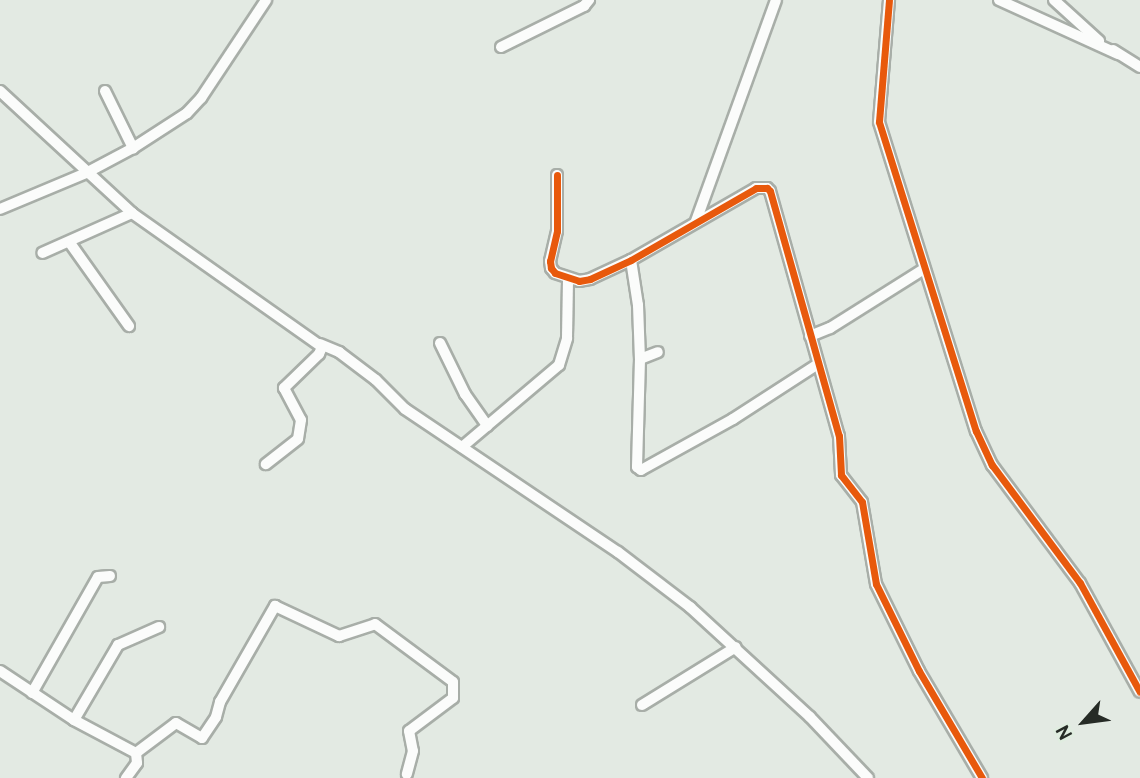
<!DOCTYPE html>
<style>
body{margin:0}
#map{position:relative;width:1140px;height:778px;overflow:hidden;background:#e3eae3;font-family:Overpass,sans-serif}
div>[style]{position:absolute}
.roads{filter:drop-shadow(2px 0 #a8aea8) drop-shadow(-2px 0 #a8aea8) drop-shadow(0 2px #a8aea8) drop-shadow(0 -2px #a8aea8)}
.minor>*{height:10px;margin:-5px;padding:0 5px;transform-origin:5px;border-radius:5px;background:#fbfcfb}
.cycleway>*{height:7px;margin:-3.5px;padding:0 3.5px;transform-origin:3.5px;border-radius:3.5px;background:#e8590c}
span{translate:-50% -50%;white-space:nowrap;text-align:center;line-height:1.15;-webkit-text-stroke:6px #e0ede0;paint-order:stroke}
.north{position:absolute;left:1049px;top:687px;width:70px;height:70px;-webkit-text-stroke:5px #e0ede0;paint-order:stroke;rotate:242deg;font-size:19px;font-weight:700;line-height:28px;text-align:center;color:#262b26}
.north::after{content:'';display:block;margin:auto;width:24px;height:32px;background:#262b26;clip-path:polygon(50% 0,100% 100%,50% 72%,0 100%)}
</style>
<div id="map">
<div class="roads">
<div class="minor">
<div style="left:889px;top:0;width:122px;rotate:94.7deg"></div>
<div style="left:879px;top:122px;width:324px;rotate:72.6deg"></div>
<div style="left:976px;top:431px;width:38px;rotate:65deg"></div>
<div style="left:992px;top:465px;width:147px;rotate:53.3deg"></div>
<div style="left:1080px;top:583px;width:124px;rotate:61.2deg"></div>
<div style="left:999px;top:0;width:131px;rotate:24.4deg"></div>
<div style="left:1054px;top:0;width:61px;rotate:42.3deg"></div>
<div style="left:501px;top:47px;width:93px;rotate:-26.3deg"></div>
<div style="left:584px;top:6px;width:8px;rotate:-50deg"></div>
<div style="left:1113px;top:50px;width:32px;rotate:32deg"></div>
<div style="left:0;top:91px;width:180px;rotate:42.7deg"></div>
<div style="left:132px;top:213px;width:98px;rotate:156deg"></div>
<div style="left:105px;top:91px;width:64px;rotate:63.8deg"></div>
<div style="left:557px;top:175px;width:56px;rotate:90deg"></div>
<div style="left:557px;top:231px;width:31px;rotate:103deg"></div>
<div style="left:550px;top:261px;width:7px;rotate:82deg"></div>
<div style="left:551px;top:268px;width:6px;rotate:51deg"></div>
<div style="left:555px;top:273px;width:25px;rotate:18deg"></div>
<div style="left:579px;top:281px;width:11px;rotate:-10deg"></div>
<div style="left:590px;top:279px;width:45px;rotate:-24.9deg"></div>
<div style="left:631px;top:260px;width:144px;rotate:-29.9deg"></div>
<div style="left:756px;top:188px;width:11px"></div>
<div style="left:767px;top:188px;width:4px;rotate:45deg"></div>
<div style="left:770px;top:191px;width:255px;rotate:74.3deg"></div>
<div style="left:839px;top:436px;width:39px;rotate:87deg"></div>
<div style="left:841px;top:475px;width:34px;rotate:52deg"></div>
<div style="left:862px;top:502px;width:83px;rotate:80.3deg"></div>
<div style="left:876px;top:584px;width:97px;rotate:63.7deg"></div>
<div style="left:919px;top:671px;width:124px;rotate:59.5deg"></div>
<div style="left:0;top:209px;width:93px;rotate:-22.7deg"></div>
<div style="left:86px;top:173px;width:53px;rotate:-28deg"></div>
<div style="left:133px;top:148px;width:64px;rotate:-32.9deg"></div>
<div style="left:187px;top:113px;width:21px;rotate:-47deg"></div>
<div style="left:201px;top:98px;width:118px;rotate:-56.4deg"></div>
<div style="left:132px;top:213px;width:232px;rotate:35.2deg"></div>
<div style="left:322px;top:347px;width:8px;rotate:113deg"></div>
<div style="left:319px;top:354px;width:49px;rotate:135.8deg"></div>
<div style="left:284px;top:388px;width:36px;rotate:62deg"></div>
<div style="left:301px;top:420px;width:19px;rotate:99deg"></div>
<div style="left:298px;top:439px;width:41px;rotate:142deg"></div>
<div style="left:696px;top:221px;width:235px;rotate:-70.1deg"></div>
<div style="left:70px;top:243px;width:102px;rotate:54.6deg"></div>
<div style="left:631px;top:260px;width:46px;rotate:81.2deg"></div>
<div style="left:638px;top:305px;width:54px;rotate:87.9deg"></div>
<div style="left:640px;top:359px;width:108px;rotate:91.6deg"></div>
<div style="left:637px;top:467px;width:5px;rotate:37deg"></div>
<div style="left:641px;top:470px;width:105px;rotate:-29deg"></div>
<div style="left:733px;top:419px;width:101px;rotate:-32.9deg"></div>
<div style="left:810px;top:336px;width:22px;rotate:-22deg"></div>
<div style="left:830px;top:328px;width:111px;rotate:-32.1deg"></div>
<div style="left:440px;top:343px;width:57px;rotate:63.9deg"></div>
<div style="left:465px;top:394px;width:39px;rotate:55deg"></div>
<div style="left:320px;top:344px;width:21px;rotate:23deg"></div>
<div style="left:339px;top:352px;width:46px;rotate:37.1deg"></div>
<div style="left:376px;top:380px;width:41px;rotate:45deg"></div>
<div style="left:405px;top:409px;width:257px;rotate:33.9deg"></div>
<div style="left:618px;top:552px;width:91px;rotate:37.4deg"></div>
<div style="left:690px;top:607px;width:163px;rotate:42.5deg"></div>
<div style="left:810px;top:717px;width:84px;rotate:46.4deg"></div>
<div style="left:640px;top:359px;width:19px;rotate:-21deg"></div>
<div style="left:462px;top:447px;width:127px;rotate:-40.2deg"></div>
<div style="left:559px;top:365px;width:28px;rotate:-73deg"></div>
<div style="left:567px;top:338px;width:60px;rotate:-89deg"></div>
<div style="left:0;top:671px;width:89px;rotate:33.5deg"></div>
<div style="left:74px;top:720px;width:70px;rotate:28deg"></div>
<div style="left:136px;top:753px;width:10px;rotate:84deg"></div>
<div style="left:137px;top:763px;width:19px;rotate:126deg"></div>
<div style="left:32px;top:693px;width:133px;rotate:-60.4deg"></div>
<div style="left:98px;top:577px;width:12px;rotate:-5deg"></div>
<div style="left:642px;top:705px;width:110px;rotate:-31.7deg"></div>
<div style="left:74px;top:720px;width:87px;rotate:-59.6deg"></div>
<div style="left:118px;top:645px;width:45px;rotate:-23.7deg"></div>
<div style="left:136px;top:753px;width:50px;rotate:-36.9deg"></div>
<div style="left:176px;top:723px;width:30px;rotate:30deg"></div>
<div style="left:202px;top:738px;width:25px;rotate:-56deg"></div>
<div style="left:216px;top:717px;width:16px;rotate:-75deg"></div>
<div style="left:220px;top:702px;width:111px;rotate:-60.2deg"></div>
<div style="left:275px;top:606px;width:71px;rotate:25.1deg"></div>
<div style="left:339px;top:636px;width:38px;rotate:-18deg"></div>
<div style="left:375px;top:624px;width:97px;rotate:36.6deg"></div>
<div style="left:453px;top:682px;width:16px;rotate:90deg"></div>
<div style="left:453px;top:698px;width:55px;rotate:143.1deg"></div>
<div style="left:409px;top:731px;width:20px;rotate:79deg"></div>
<div style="left:413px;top:751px;width:24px;rotate:105deg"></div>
</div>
</div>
<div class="cycleway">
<div style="left:889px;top:0;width:122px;rotate:94.7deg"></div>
<div style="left:879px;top:122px;width:324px;rotate:72.6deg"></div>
<div style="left:976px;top:431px;width:38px;rotate:65deg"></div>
<div style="left:992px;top:465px;width:147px;rotate:53.3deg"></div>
<div style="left:1080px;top:583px;width:124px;rotate:61.2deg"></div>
<div style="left:557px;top:175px;width:56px;rotate:90deg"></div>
<div style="left:557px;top:231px;width:31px;rotate:103deg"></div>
<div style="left:550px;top:261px;width:7px;rotate:82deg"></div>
<div style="left:551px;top:268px;width:6px;rotate:51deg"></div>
<div style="left:555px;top:273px;width:25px;rotate:18deg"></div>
<div style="left:579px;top:281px;width:11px;rotate:-10deg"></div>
<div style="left:590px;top:279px;width:45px;rotate:-24.9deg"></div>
<div style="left:631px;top:260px;width:144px;rotate:-29.9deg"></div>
<div style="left:756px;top:188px;width:11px"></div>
<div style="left:767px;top:188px;width:4px;rotate:45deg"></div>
<div style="left:770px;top:191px;width:255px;rotate:74.3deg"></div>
<div style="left:839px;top:436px;width:39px;rotate:87deg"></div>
<div style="left:841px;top:475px;width:34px;rotate:52deg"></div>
<div style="left:862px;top:502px;width:83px;rotate:80.3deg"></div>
<div style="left:876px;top:584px;width:97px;rotate:63.7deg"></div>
<div style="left:919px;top:671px;width:124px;rotate:59.5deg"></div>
</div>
<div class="north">N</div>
</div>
